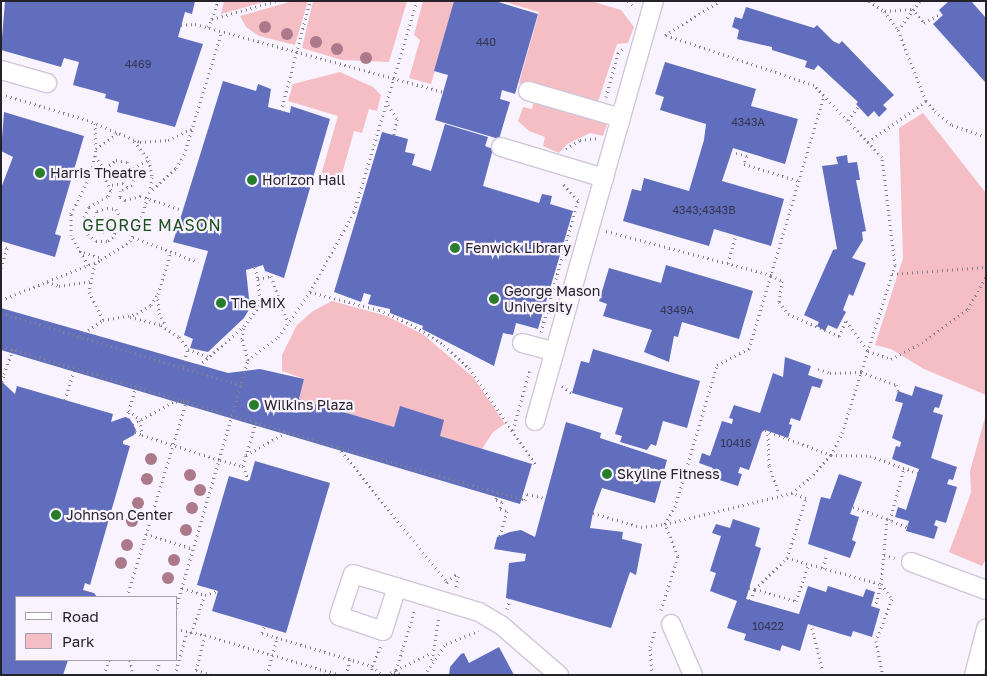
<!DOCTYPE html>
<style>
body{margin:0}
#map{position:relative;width:987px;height:676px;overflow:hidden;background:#f8f3ff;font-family:"Golos Text",sans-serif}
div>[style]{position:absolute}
.green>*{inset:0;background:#f4bec4}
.building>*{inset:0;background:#606ebd}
.path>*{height:3px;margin-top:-1.5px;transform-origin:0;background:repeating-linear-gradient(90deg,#85818b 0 1px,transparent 0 5px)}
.roads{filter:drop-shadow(1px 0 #cfc6da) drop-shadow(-1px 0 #cfc6da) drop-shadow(0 1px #cfc6da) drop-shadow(0 -1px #cfc6da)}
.minor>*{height:18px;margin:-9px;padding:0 9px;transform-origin:9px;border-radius:9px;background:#fff}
.trees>*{width:12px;height:12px;margin:-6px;border-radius:50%;background:#ac798b}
.dots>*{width:14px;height:14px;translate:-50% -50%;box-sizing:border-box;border:2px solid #f8f3ff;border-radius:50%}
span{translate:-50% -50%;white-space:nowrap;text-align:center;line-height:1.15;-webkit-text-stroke:4.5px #f8f3ff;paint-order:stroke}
.number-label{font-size:11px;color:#34354f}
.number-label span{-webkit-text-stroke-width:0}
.poi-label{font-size:14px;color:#26222a}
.left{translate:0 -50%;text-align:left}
.quarter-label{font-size:16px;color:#1d521e;letter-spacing:1px}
.frame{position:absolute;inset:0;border:2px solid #26222a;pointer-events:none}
.legend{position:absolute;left:15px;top:596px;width:162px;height:65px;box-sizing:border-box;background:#f8f3ff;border:1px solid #a49faa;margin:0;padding:6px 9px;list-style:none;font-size:15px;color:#26222a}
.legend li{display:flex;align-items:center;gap:10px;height:25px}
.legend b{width:25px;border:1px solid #a49faa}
</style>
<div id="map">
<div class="green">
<div style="clip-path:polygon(224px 1px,268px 1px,221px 14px)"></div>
<div style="clip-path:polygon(293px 1px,308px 1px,295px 45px,259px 36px,246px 27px,240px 16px)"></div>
<div style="clip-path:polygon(313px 1px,407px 1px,389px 62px,342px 60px,302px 48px)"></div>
<div style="clip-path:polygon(423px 1px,454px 1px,431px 84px,409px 78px,420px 40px,414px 35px)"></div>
<div style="clip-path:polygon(501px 1px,591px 1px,621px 10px,634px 27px,628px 43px,617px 44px,597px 105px,519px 83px,539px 12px)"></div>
<div style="clip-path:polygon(340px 72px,373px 87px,381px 95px,377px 111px,369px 109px,362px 133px,354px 131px,340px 181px,321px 175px,338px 116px,288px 101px,293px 84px)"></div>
<div style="clip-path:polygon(534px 100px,608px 121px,603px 136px,590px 133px,567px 144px,559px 153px,543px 146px,545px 137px,529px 131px,518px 121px,523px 107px,532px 109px)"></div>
<div style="clip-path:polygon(923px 113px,986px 193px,986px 395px,924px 369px,891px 349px,875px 345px,903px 258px,899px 128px)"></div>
<div style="clip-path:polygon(332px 301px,387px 316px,424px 335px,473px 377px,505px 424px,493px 432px,482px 449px,440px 436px,400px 407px,394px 427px,299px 399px,304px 379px,282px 371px,282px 355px,297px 325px,313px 311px)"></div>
<div style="clip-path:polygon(986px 414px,986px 559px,982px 566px,949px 552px,971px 493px,970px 471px)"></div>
</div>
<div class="building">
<div style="clip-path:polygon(5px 1px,195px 1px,192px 14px,185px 12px,178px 37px,203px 44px,175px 127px,117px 112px,119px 102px,105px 98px,106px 94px,73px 85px,79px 62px,64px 58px,61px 67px,1px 50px)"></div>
<div style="clip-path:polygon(454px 1px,495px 1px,538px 14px,515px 94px,502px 90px,500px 99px,510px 102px,499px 139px,435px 120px,448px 75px,434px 71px)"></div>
<div style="clip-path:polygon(949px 1px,971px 1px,986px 18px,986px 83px,933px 24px,943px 15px,939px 10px)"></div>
<div style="clip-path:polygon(746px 7px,814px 28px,817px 25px,833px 41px,839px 44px,842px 41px,894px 95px,883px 105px,887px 109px,879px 117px,874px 111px,868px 117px,856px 104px,858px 102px,818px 65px,814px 70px,805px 67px,807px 61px,772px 50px,772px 47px,737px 39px,739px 30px,732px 27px,735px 17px,742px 19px)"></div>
<div style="clip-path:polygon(665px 62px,756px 89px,751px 106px,798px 119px,785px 164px,733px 148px,722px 181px,784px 199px,771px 246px,714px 229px,709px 246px,623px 221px,632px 189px,641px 191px,644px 178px,689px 191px,704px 140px,706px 124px,660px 110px,664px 97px,655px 94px)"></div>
<div style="clip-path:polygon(223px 81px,256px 91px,258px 84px,271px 89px,268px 107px,290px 113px,291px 106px,330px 119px,284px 278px,265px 271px,263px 265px,246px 270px,250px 308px,244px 318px,208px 352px,190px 348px,193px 339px,184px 335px,208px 251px,173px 242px)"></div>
<div style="clip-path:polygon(4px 112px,84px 136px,55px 234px,61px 236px,55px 257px,1px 241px,1px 188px,13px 157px,1px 151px)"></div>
<div style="clip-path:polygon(445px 124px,488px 137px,485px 146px,493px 149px,483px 186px,539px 203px,542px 194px,552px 196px,550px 204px,573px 211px,538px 329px,516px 323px,513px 335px,503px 333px,494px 366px,422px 329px,423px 326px,390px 313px,390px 309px,368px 304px,371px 295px,364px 293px,361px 302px,334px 292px,382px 132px,408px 139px,405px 152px,415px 154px,412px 165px,431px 171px)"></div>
<div style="clip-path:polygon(847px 155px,848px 163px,857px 162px,860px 180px,856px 180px,866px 231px,862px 232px,863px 240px,852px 258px,866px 263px,853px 296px,849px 294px,843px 310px,846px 312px,837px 329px,828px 325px,825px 331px,817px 326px,819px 322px,804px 315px,833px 250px,837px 249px,822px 166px,838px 164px,836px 157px)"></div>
<div style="clip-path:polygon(666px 265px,753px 291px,739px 339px,682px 322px,678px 337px,674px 336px,669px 362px,644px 352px,652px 330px,603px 316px,607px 304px,599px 301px,609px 268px,661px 283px)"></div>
<div style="clip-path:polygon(1px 308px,228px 373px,260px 369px,304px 379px,299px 399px,394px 427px,400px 406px,444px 420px,440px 436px,532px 464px,520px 504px,1px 350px)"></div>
<div style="clip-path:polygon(593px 349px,700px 381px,687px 428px,663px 421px,656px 446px,651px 444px,647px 450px,620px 442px,622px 436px,615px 434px,623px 408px,572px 393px,581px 361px,589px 363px)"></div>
<div style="clip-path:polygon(785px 357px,811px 366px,808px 375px,823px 380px,820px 388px,812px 386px,800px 421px,791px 418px,789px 424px,792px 425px,788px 438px,765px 430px,762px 432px,749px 470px,740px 467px,738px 473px,742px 474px,738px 486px,710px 477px,713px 468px,699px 463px,702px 453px,710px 456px,722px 421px,732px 424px,733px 419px,729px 418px,734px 405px,760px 413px,773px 373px,783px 377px)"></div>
<div style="clip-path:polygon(1px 381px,15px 394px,17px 386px,113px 414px,111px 422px,125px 417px,130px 419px,136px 430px,134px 435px,123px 441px,123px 444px,130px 446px,90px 585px,85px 583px,83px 590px,94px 593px,97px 597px,16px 597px,16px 660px,68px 660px,63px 675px,1px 675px)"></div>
<div style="clip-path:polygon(915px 386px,943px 395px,939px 408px,935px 407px,933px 412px,943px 415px,931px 458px,957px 467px,953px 480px,949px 479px,947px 484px,957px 487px,946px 523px,936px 520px,934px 525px,938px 527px,934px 539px,906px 531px,909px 521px,895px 517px,898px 507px,906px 510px,919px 469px,892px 459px,896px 446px,900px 447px,901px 442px,892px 438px,903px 403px,895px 401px,898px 391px,912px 396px)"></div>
<div style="clip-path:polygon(566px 422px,601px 433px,600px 438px,667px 460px,655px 503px,602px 488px,593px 513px,590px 528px,623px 532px,622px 539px,642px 544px,636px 575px,630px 572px,611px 628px,506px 598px,509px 563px,525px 561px,526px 554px,494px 549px,497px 537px,510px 532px,521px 530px,535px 537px)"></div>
<div style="clip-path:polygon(255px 461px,330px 483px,286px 633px,212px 611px,218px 591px,197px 585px,229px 476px,249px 482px)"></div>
<div style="clip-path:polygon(839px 474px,862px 482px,850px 514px,859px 517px,852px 540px,856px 542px,850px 558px,808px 544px,821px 497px,830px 499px)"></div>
<div style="clip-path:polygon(733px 519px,760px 528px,755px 546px,761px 548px,746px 599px,799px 614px,808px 586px,826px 592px,828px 586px,863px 597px,866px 589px,875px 592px,871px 606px,880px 609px,872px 637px,853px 631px,851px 637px,808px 624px,800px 651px,782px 645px,780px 651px,744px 640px,746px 634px,727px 628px,737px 601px,710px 591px,716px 573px,710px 571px,721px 536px,712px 533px,716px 524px,730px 528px)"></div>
<div style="clip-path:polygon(499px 647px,514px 675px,449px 675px,450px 667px,461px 654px,464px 653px,469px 663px)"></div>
</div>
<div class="path">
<div style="left:628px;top:1px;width:10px;rotate:45deg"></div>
<div style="left:869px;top:1px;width:18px;rotate:34deg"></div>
<div style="left:884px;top:11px;width:24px;rotate:54deg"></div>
<div style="left:898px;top:30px;width:76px;rotate:68.5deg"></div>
<div style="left:926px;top:101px;width:13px;rotate:48deg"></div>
<div style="left:935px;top:111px;width:22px;rotate:39deg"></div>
<div style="left:952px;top:125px;width:36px;rotate:19deg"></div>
<div style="left:912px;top:9px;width:18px;rotate:49deg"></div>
<div style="left:924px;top:23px;width:20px;rotate:-30deg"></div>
<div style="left:885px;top:11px;width:27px;rotate:-4deg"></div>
<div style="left:212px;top:19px;width:19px;rotate:-72deg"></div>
<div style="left:181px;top:25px;width:14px;rotate:-4deg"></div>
<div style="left:195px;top:24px;width:257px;rotate:15.3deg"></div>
<div style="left:208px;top:27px;width:9px;rotate:-63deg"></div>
<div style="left:212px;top:19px;width:66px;rotate:-15.7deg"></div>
<div style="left:898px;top:30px;width:36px;rotate:-53deg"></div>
<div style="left:665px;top:35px;width:65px;rotate:-31.7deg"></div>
<div style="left:1px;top:94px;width:90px;rotate:16.8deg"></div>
<div style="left:87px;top:120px;width:57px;rotate:22.5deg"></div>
<div style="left:140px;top:142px;width:28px;rotate:-4deg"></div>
<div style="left:168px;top:140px;width:26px;rotate:-25deg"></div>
<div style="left:606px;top:97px;width:46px;rotate:-74.7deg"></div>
<div style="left:618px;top:53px;width:6px;rotate:-39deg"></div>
<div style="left:388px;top:105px;width:17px;rotate:57deg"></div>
<div style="left:397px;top:119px;width:16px;rotate:101deg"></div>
<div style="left:281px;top:111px;width:114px;rotate:-75.2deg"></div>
<div style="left:848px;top:120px;width:16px;rotate:-52deg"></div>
<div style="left:95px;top:123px;width:25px;rotate:88deg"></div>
<div style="left:134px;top:141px;width:24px;rotate:52deg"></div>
<div style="left:149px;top:160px;width:17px;rotate:80deg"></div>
<div style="left:152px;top:177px;width:12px;rotate:99deg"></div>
<div style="left:868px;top:142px;width:71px;rotate:-35.3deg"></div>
<div style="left:566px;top:149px;width:17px;rotate:-33deg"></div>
<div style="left:580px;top:140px;width:19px;rotate:-6deg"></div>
<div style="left:736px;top:153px;width:11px;rotate:15deg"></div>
<div style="left:747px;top:156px;width:9px;rotate:111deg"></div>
<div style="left:744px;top:164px;width:58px;rotate:17.2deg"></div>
<div style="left:95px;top:156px;width:16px;rotate:55deg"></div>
<div style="left:133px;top:168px;width:18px;rotate:-27deg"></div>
<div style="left:112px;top:185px;width:11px;rotate:-10deg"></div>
<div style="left:123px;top:183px;width:6px;rotate:39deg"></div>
<div style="left:111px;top:226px;width:9px;rotate:139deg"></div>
<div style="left:104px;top:232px;width:5px;rotate:-158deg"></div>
<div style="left:99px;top:230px;width:9px;rotate:-122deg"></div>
<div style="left:94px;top:222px;width:11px;rotate:-75deg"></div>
<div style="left:97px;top:211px;width:10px;rotate:-17deg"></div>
<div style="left:107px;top:208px;width:9px;rotate:6deg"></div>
<div style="left:116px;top:209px;width:11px;rotate:63deg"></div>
<div style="left:121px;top:219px;width:20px;rotate:114deg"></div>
<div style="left:113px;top:237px;width:7px;rotate:146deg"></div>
<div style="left:107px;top:241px;width:11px;rotate:180deg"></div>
<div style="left:96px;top:241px;width:10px;rotate:-143deg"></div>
<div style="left:88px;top:235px;width:18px;rotate:-103deg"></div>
<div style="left:84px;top:217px;width:11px;rotate:-63deg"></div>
<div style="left:89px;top:207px;width:22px;rotate:-30deg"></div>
<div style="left:108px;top:196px;width:7px;rotate:-63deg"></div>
<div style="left:111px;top:190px;width:20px;rotate:-117deg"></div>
<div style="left:102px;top:172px;width:18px;rotate:-41deg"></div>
<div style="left:116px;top:160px;width:11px;rotate:10deg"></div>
<div style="left:127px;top:162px;width:15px;rotate:58deg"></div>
<div style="left:135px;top:175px;width:10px;rotate:107deg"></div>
<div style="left:132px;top:185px;width:13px;rotate:153deg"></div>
<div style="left:120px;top:191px;width:6px;rotate:90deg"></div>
<div style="left:120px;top:197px;width:6px;rotate:31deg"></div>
<div style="left:125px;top:200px;width:16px;rotate:-15deg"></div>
<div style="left:140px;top:196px;width:41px;rotate:18.4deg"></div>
<div style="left:606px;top:231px;width:171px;rotate:14.9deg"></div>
<div style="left:771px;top:275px;width:13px;rotate:29deg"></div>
<div style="left:782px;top:281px;width:21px;rotate:98deg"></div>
<div style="left:779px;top:302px;width:15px;rotate:53deg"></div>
<div style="left:788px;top:314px;width:56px;rotate:23.3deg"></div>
<div style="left:839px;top:336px;width:17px;rotate:-65deg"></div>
<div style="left:846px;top:321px;width:37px;rotate:54deg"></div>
<div style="left:868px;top:351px;width:24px;rotate:19deg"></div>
<div style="left:891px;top:359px;width:40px;rotate:-28deg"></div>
<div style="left:926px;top:340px;width:52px;rotate:-36.4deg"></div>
<div style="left:968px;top:309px;width:37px;rotate:-61deg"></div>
<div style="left:133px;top:237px;width:70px;rotate:21deg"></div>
<div style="left:1px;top:246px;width:6px;rotate:18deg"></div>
<div style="left:7px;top:248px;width:21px;rotate:107deg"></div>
<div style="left:79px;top:251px;width:24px;rotate:17deg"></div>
<div style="left:95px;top:263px;width:30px;rotate:102deg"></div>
<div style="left:89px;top:292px;width:31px;rotate:63deg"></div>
<div style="left:728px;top:263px;width:29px;rotate:-74deg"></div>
<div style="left:88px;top:265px;width:34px;rotate:-120deg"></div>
<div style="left:71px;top:235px;width:21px;rotate:-90deg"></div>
<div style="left:71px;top:214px;width:42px;rotate:-63.4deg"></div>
<div style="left:90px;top:176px;width:28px;rotate:-77deg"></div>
<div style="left:96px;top:149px;width:27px;rotate:-36deg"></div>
<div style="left:255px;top:267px;width:12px;rotate:76deg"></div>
<div style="left:258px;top:279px;width:13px;rotate:-13deg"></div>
<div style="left:271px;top:276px;width:50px;rotate:70.1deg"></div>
<div style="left:892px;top:274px;width:94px;rotate:-4.3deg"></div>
<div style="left:47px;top:282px;width:13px;rotate:18deg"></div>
<div style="left:59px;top:286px;width:31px;rotate:-9deg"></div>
<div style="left:310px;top:292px;width:71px;rotate:14.6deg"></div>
<div style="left:379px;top:310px;width:35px;rotate:24deg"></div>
<div style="left:411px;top:324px;width:39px;rotate:32deg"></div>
<div style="left:444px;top:345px;width:34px;rotate:43deg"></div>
<div style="left:469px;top:368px;width:118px;rotate:55.4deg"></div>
<div style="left:158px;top:299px;width:14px;rotate:86deg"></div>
<div style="left:159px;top:313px;width:15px;rotate:62deg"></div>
<div style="left:1px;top:300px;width:108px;rotate:-21.8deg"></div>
<div style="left:101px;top:260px;width:35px;rotate:-33deg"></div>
<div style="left:130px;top:241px;width:21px;rotate:-62deg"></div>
<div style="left:140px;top:222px;width:30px;rotate:-73deg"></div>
<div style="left:149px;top:193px;width:37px;rotate:-43deg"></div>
<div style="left:176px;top:168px;width:15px;rotate:-58deg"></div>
<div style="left:184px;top:155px;width:130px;rotate:-73deg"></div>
<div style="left:1px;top:313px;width:251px;rotate:16.7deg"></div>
<div style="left:130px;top:317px;width:32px;rotate:14deg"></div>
<div style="left:161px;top:325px;width:22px;rotate:34deg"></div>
<div style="left:179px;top:337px;width:15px;rotate:53deg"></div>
<div style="left:188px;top:349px;width:22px;rotate:21deg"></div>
<div style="left:541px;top:332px;width:137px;rotate:-74.3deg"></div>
<div style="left:578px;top:200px;width:23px;rotate:-133deg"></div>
<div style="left:80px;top:336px;width:28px;rotate:-35deg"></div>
<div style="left:103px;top:320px;width:35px;rotate:-10deg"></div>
<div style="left:137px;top:314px;width:17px;rotate:-33deg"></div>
<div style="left:151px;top:305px;width:13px;rotate:-58deg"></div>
<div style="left:158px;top:294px;width:44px;rotate:-72.8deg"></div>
<div style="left:1px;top:346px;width:352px;rotate:16.7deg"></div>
<div style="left:338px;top:447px;width:174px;rotate:51.1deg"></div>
<div style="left:447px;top:582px;width:4px;rotate:124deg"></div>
<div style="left:248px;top:360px;width:38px;rotate:-37deg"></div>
<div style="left:278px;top:337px;width:55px;rotate:-54.6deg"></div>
<div style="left:310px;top:292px;width:91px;rotate:-61.2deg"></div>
<div style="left:354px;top:212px;width:220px;rotate:-73.4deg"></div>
<div style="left:183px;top:366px;width:18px;rotate:-74deg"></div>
<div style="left:195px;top:369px;width:64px;rotate:-41.2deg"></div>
<div style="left:818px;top:369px;width:13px;rotate:18deg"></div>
<div style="left:830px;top:373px;width:31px;rotate:-2deg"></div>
<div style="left:861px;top:372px;width:37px;rotate:20deg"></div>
<div style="left:896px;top:385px;width:6px;rotate:72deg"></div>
<div style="left:1px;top:374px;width:3px"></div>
<div style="left:4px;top:374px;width:27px;rotate:-70deg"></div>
<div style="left:3px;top:382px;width:8px;rotate:-83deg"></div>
<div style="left:136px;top:386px;width:25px;rotate:106deg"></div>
<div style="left:129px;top:410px;width:15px;rotate:42deg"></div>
<div style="left:140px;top:420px;width:15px;rotate:82deg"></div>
<div style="left:142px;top:435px;width:82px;rotate:17.8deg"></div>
<div style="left:220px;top:460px;width:24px;rotate:15deg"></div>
<div style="left:243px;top:466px;width:46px;rotate:-73.5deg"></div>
<div style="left:562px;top:386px;width:12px;rotate:35deg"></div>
<div style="left:65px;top:400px;width:34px;rotate:-73deg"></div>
<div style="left:127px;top:418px;width:8px;rotate:-76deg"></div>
<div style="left:513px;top:430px;width:63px;rotate:-74.4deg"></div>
<div style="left:765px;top:430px;width:71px;rotate:20.7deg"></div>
<div style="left:831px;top:455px;width:39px;rotate:1deg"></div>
<div style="left:870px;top:456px;width:51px;rotate:19.5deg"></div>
<div style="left:135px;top:432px;width:8px;rotate:23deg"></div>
<div style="left:768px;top:434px;width:32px;rotate:88deg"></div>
<div style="left:769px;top:466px;width:30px;rotate:70deg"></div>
<div style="left:338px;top:447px;width:191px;rotate:15.8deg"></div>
<div style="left:522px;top:499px;width:3px;rotate:18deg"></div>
<div style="left:525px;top:500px;width:6px;rotate:-72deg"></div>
<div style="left:527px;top:494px;width:17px;rotate:13deg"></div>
<div style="left:246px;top:455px;width:47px;rotate:-29.3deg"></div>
<div style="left:243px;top:466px;width:17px;rotate:69deg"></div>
<div style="left:498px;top:493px;width:7px;rotate:106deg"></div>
<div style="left:496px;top:500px;width:6px;rotate:18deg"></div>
<div style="left:502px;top:502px;width:7px;rotate:106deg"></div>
<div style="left:500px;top:509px;width:7px;rotate:16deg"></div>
<div style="left:507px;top:511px;width:26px;rotate:106deg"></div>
<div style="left:853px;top:507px;width:36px;rotate:19deg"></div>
<div style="left:593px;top:513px;width:50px;rotate:16.3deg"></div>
<div style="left:641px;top:527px;width:24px;rotate:-7deg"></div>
<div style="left:665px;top:524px;width:131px;rotate:-13.7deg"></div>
<div style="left:792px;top:493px;width:23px;rotate:-40deg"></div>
<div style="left:810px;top:478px;width:31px;rotate:-48deg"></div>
<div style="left:831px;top:455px;width:25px;rotate:-63deg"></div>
<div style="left:842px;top:433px;width:176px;rotate:-72.5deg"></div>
<div style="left:895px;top:265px;width:109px;rotate:-96.9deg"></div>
<div style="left:882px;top:157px;width:99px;rotate:-133.4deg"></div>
<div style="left:814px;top:85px;width:157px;rotate:-161.4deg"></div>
<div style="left:890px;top:520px;width:54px;rotate:-74.9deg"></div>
<div style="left:146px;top:534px;width:50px;rotate:17.4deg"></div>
<div style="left:884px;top:555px;width:11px;rotate:15deg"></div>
<div style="left:787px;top:558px;width:63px;rotate:-72.4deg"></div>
<div style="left:806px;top:498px;width:15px;rotate:-160deg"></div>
<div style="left:823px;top:568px;width:15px;rotate:-74deg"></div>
<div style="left:447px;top:582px;width:11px;rotate:-41deg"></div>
<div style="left:455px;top:575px;width:3px;rotate:18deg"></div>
<div style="left:458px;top:576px;width:12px;rotate:99deg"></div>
<div style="left:182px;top:588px;width:24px;rotate:17deg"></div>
<div style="left:749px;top:588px;width:6px;rotate:9deg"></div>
<div style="left:755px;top:589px;width:45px;rotate:-44.1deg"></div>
<div style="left:787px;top:558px;width:98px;rotate:15.5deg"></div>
<div style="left:881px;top:584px;width:19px;rotate:54deg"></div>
<div style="left:892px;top:599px;width:45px;rotate:110.9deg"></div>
<div style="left:876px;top:641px;width:33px;rotate:79deg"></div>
<div style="left:127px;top:597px;width:206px;rotate:-73.1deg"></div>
<div style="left:187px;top:400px;width:14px;rotate:172deg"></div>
<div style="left:173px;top:402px;width:46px;rotate:151.2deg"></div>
<div style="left:750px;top:600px;width:12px;rotate:-66deg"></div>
<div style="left:755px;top:589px;width:43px;rotate:16.3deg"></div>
<div style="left:796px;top:601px;width:39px;rotate:-71deg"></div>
<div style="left:176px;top:608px;width:258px;rotate:-73.8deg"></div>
<div style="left:248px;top:360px;width:22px;rotate:-106deg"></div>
<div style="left:242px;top:339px;width:13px;rotate:-81deg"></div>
<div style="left:244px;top:326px;width:26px;rotate:-53deg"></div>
<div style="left:260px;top:305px;width:26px;rotate:-94deg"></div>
<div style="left:875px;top:608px;width:25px;rotate:-76deg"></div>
<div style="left:881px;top:584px;width:65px;rotate:-84.7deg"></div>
<div style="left:887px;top:519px;width:22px;rotate:22deg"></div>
<div style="left:507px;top:609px;width:10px;rotate:-73deg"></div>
<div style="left:661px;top:610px;width:57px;rotate:-72.5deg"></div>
<div style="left:678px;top:556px;width:35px;rotate:-112deg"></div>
<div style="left:665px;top:524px;width:20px;rotate:-60deg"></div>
<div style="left:675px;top:507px;width:148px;rotate:-73.5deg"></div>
<div style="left:717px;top:365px;width:36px;rotate:-27deg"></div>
<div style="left:749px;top:349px;width:264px;rotate:-73.5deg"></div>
<div style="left:264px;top:627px;width:6px;rotate:108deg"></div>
<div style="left:262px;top:633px;width:115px;rotate:16.7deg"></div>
<div style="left:372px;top:666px;width:14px;rotate:39deg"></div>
<div style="left:812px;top:628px;width:45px;rotate:76deg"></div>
<div style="left:176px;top:629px;width:30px;rotate:12deg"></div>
<div style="left:205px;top:635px;width:36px;rotate:104deg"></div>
<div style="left:196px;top:670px;width:17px;rotate:17deg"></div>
<div style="left:191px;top:633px;width:40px;rotate:-69.8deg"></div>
<div style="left:205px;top:595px;width:14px;rotate:-17deg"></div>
<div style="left:205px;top:635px;width:141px;rotate:16.5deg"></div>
<div style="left:130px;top:660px;width:15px;rotate:79deg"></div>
<div style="left:432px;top:660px;width:45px;rotate:-81deg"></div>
<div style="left:396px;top:670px;width:39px;rotate:-26deg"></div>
<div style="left:394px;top:672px;width:9px;rotate:18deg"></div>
<div style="left:104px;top:675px;width:16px;rotate:-72deg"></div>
<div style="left:156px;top:675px;width:16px;rotate:-75deg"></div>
<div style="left:175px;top:675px;width:45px;rotate:-74.4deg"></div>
<div style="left:267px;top:675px;width:38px;rotate:-75deg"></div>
<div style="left:346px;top:675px;width:16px;rotate:-75deg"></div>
<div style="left:372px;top:675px;width:9px;rotate:-90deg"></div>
<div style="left:372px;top:666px;width:22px;rotate:-66deg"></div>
<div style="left:386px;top:675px;width:11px;rotate:-27deg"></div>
<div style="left:396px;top:670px;width:64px;rotate:-72.7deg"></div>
<div style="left:424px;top:675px;width:38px;rotate:-55deg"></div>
<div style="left:446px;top:644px;width:35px;rotate:-22deg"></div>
<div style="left:652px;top:675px;width:28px;rotate:-94deg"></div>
<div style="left:650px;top:647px;width:17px;rotate:-73deg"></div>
</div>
<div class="roads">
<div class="minor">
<div style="left:1px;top:70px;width:48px;rotate:15.8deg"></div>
<div style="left:528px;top:91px;width:97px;rotate:16.2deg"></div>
<div style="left:501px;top:147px;width:108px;rotate:16.8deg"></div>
<div style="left:522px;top:343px;width:34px;rotate:15deg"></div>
<div style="left:535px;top:421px;width:437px;rotate:-74.2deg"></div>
<div style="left:911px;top:562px;width:80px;rotate:20.5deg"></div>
<div style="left:397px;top:587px;width:46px;rotate:107.7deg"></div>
<div style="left:383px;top:631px;width:46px;rotate:-161.2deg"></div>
<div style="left:339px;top:616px;width:44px;rotate:-71.6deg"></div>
<div style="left:353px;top:574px;width:132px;rotate:16.8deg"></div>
<div style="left:479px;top:612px;width:26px;rotate:31deg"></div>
<div style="left:501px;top:625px;width:77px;rotate:40.8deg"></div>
<div style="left:671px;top:624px;width:56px;rotate:66.7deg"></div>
<div style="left:974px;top:675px;width:48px;rotate:-75.4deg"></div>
</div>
</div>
<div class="trees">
<div style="left:265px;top:27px"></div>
<div style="left:287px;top:34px"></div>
<div style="left:316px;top:42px"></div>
<div style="left:337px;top:49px"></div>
<div style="left:366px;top:58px"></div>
<div style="left:151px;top:459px"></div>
<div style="left:190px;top:475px"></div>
<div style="left:147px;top:479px"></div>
<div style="left:200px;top:490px"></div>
<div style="left:138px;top:503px"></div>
<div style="left:192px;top:508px"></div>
<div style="left:132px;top:521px"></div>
<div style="left:186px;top:530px"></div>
<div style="left:127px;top:545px"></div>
<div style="left:174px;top:560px"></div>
<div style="left:121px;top:563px"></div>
<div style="left:168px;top:578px"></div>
</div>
<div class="dots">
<div style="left:40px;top:173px;background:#277d2b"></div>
<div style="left:252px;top:180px;background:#277d2b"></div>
<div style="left:455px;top:248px;background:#277d2b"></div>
<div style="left:494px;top:299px;background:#277d2b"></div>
<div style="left:221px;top:303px;background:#277d2b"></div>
<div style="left:254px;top:405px;background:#277d2b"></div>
<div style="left:607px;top:474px;background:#277d2b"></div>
<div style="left:56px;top:515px;background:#277d2b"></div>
</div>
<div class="number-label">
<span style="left:486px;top:42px">440</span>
<span style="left:138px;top:64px">4469</span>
<span style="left:748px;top:122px">4343A</span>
<span style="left:704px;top:210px">4343;4343B</span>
<span style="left:677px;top:310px">4349A</span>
<span style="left:736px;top:443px">10416</span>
<span style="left:768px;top:626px">10422</span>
</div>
<div class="poi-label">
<span class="left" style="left:50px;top:173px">Harris Theatre</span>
<span class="left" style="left:262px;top:180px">Horizon Hall</span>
<span class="left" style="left:465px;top:248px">Fenwick Library</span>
<span class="left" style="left:504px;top:299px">George Mason<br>University</span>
<span class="left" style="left:231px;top:303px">The MIX</span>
<span class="left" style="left:264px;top:405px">Wilkins Plaza</span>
<span class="left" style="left:617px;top:474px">Skyline Fitness</span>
<span class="left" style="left:66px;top:515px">Johnson Center</span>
</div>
<div class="quarter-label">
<span style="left:152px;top:225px">GEORGE MASON</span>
</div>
<div class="frame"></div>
<ul class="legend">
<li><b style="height:6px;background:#fff"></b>Road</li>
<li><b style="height:14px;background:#f4bec4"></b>Park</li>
</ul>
</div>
